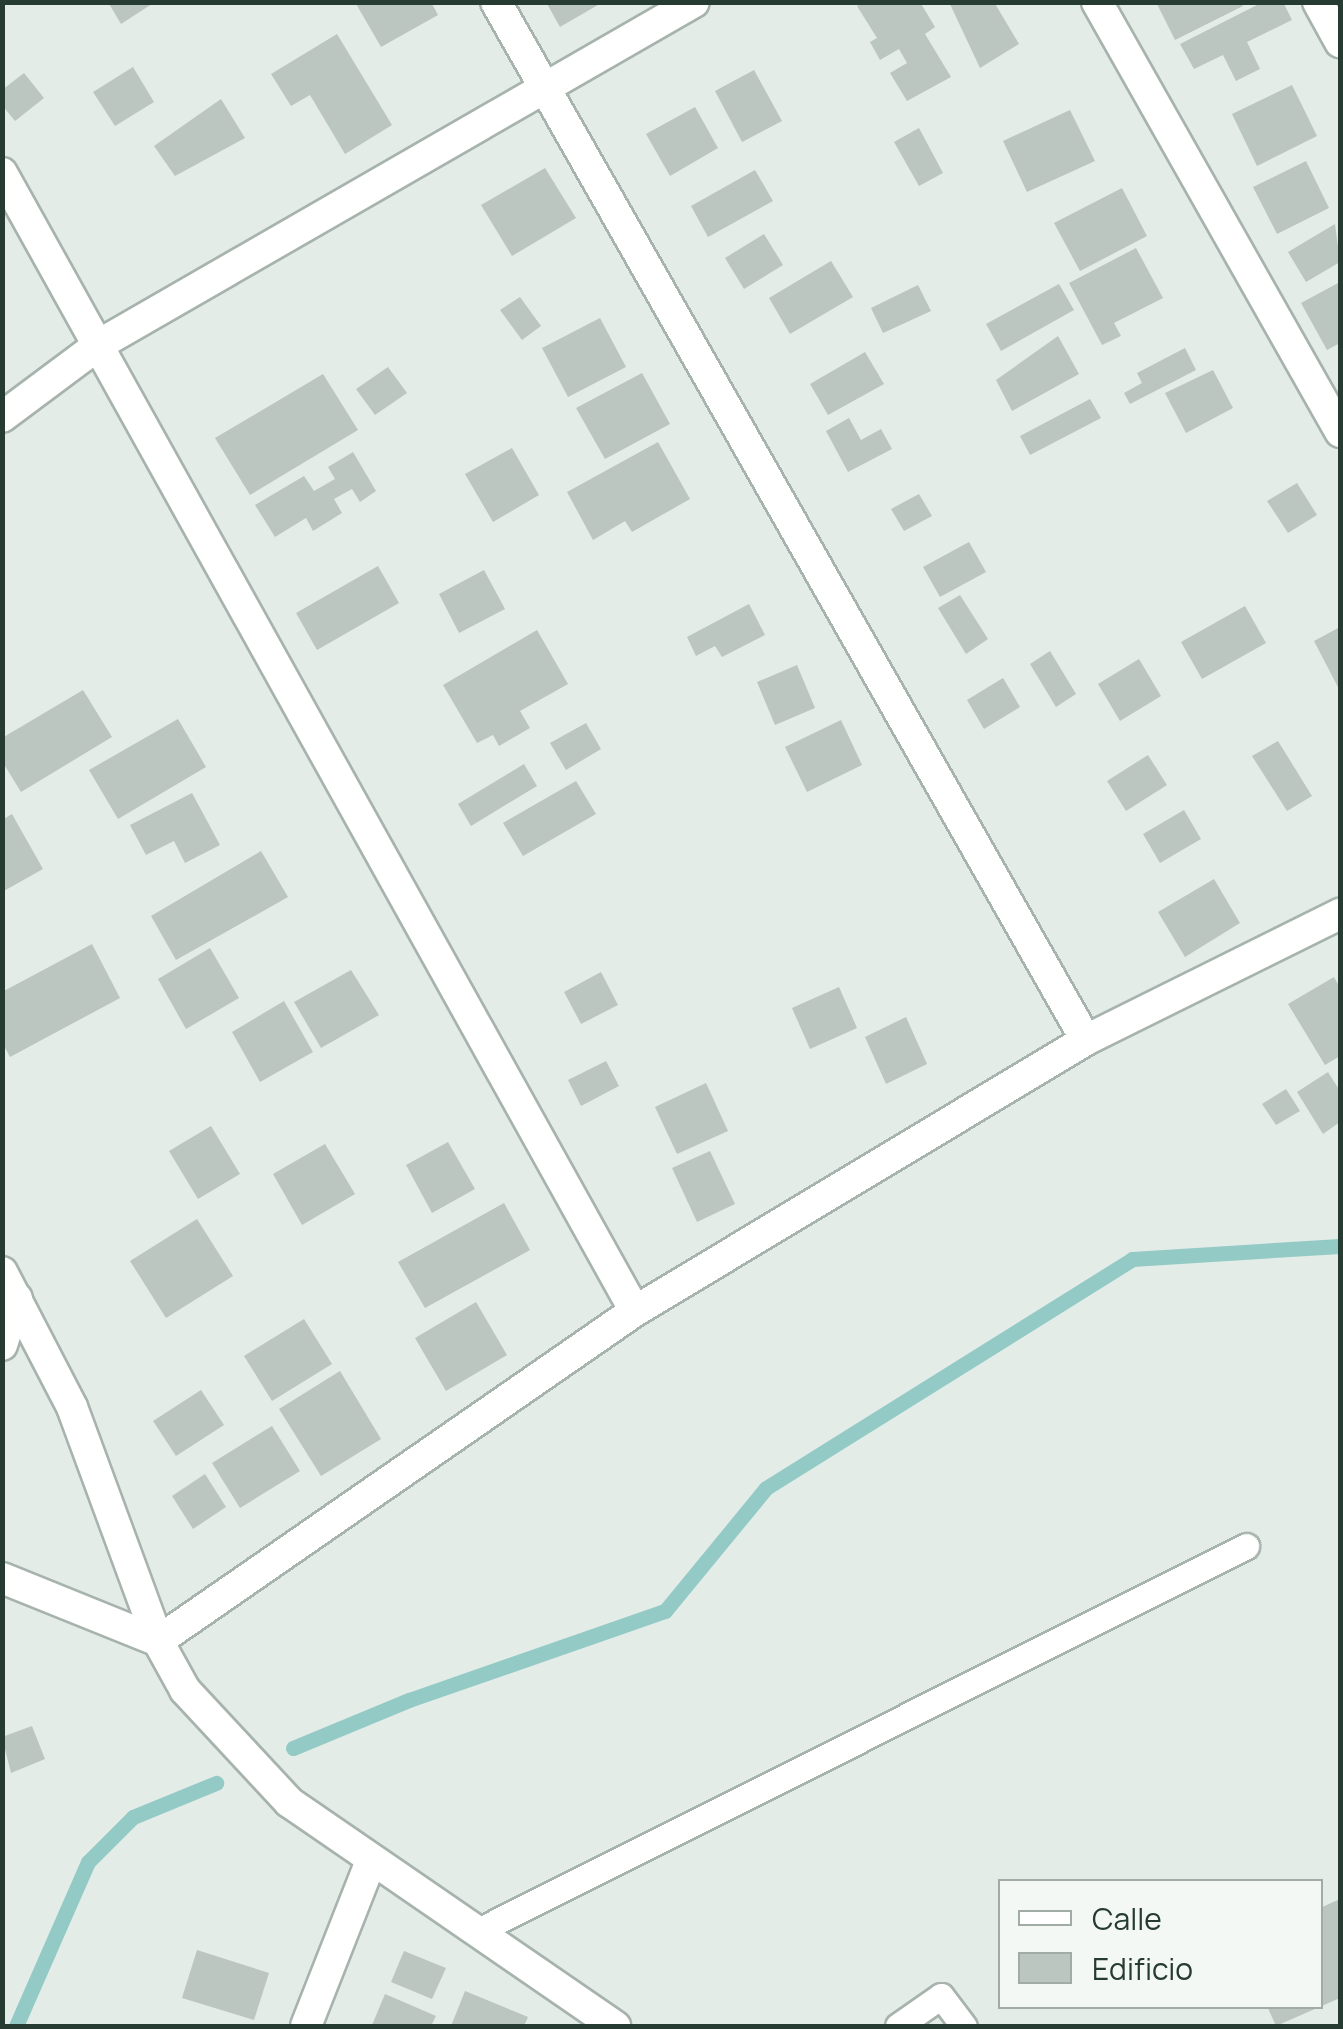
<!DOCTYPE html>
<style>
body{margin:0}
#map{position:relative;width:1343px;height:2029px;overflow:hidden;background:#e4ece7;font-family:Manrope,sans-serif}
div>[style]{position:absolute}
.stream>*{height:15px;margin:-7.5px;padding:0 7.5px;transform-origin:7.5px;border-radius:7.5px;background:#93cac6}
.building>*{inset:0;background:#bac6bf}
.roads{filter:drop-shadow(2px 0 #a7b3ad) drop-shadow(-2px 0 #a7b3ad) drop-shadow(0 2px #a7b3ad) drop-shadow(0 -2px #a7b3ad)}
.lane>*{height:25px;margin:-12.5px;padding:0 12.5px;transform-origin:12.5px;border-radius:12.5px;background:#fff}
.street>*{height:30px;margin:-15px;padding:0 15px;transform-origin:15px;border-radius:15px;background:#fff}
span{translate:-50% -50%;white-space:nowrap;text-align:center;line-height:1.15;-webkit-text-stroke:8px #f4f8f5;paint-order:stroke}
.frame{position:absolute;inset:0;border:5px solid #263b31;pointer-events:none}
.legend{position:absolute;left:998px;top:1879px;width:325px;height:130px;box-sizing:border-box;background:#f4f8f5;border:2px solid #a2aca7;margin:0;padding:12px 18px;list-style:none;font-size:30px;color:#263b31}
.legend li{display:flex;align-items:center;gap:20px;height:50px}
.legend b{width:50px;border:2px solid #a2aca7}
</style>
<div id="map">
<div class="stream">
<div style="left:293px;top:1748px;width:126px;rotate:-22.5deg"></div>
<div style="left:409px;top:1700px;width:271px;rotate:-19.2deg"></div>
<div style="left:665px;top:1611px;width:159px;rotate:-50.6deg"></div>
<div style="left:766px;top:1488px;width:432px;rotate:-32deg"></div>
<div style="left:1132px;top:1259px;width:208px;rotate:-3.6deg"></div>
<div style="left:16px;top:2026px;width:179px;rotate:-66.3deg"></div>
<div style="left:88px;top:1862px;width:64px;rotate:-45deg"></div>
<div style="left:133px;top:1817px;width:90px;rotate:-22.3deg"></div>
</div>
<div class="building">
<div style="clip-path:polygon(108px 2px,155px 2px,121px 24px)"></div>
<div style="clip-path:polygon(355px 2px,431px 2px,438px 15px,381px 47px)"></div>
<div style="clip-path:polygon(546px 2px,603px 2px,560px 27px)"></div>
<div style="clip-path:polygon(863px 2px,920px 2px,935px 27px,925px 34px,951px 77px,907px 101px,890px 73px,907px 63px,899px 49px,880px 60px,870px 42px,877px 38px,857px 6px)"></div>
<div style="clip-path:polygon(949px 2px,994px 2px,1019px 44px,980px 68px)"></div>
<div style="clip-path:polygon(1156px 2px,1241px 2px,1243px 6px,1175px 40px)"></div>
<div style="clip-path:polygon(1263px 2px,1283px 2px,1292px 20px,1247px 42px,1260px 69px,1236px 81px,1223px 55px,1194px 69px,1180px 44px)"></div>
<div style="clip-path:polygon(337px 34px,392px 125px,345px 154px,310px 95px,291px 106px,271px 74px)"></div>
<div style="clip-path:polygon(133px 67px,154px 102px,115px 126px,93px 92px)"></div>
<div style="clip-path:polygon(754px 70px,782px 121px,742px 142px,715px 91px)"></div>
<div style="clip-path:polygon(24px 73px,44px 98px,15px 121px,2px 105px,2px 90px)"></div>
<div style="clip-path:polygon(1292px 85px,1317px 136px,1257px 166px,1232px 114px)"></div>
<div style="clip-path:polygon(221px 99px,245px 138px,175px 176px,154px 146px)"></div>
<div style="clip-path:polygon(695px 107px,718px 148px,670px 176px,646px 134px)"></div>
<div style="clip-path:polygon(1070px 110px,1095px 161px,1027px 192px,1003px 141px)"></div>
<div style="clip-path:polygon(919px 128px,943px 173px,919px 186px,894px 142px)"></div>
<div style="clip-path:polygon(1306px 161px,1329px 208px,1277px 234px,1253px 187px)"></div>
<div style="clip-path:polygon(545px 168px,576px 218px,512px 256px,481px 205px)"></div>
<div style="clip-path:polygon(755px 170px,773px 201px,708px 237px,691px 206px)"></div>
<div style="clip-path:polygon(1122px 188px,1147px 236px,1080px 271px,1054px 223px)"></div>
<div style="clip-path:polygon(1335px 224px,1340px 262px,1306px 282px,1288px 252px)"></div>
<div style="clip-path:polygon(764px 234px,783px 265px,744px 289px,725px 258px)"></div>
<div style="clip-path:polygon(1136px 248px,1163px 298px,1114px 323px,1121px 336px,1102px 345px,1069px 283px)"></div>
<div style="clip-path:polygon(831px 261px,853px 297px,790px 334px,769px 298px)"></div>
<div style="clip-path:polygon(1340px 282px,1340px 343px,1327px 350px,1301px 303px)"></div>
<div style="clip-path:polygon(1059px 284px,1074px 310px,1001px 351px,986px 324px)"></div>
<div style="clip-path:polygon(918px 285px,931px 311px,883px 333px,871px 308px)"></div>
<div style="clip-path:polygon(520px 297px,541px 326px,522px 340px,500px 310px)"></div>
<div style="clip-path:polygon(600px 318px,626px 367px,568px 397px,542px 348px)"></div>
<div style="clip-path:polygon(1058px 336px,1079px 374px,1012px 411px,996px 380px)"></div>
<div style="clip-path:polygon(1185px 348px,1196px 370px,1130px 404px,1124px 393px,1142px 383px,1137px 373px)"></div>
<div style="clip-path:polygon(865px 352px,884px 384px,828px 415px,810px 384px)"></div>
<div style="clip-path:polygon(388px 367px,407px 393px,375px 415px,356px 389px)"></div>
<div style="clip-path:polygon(1213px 370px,1233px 408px,1186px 433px,1165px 393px)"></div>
<div style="clip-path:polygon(642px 373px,670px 424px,605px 459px,576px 408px)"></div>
<div style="clip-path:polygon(323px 374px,358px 430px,250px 495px,215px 438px)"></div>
<div style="clip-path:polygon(1090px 399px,1101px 418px,1030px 455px,1020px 436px)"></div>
<div style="clip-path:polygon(849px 418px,861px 440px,881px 429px,892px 449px,848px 472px,826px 431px)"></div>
<div style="clip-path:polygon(658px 442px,690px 499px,632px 532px,625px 521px,593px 540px,567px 492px)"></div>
<div style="clip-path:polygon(512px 448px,539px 495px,493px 522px,465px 474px)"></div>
<div style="clip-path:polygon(353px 452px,376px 491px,360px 502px,352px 489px,334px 499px,342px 513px,313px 531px,306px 518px,275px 537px,255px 505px,304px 476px,314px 491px,335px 479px,328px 467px)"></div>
<div style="clip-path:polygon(1297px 483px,1317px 515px,1288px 533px,1267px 501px)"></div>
<div style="clip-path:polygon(919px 494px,932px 516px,904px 531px,891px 509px)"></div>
<div style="clip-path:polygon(969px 542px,986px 572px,940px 597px,923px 567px)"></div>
<div style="clip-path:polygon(378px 566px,399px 603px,317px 650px,296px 613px)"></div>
<div style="clip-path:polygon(484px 570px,505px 609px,459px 633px,439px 594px)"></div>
<div style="clip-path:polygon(960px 595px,988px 639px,966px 654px,938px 608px)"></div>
<div style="clip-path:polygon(749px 604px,765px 635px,722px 657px,715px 646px,696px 656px,687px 637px)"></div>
<div style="clip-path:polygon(1245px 606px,1266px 643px,1202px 679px,1181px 642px)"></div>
<div style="clip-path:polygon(1340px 627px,1340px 691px,1314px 641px)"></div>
<div style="clip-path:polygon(537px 630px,568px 684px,520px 711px,530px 728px,499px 746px,493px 735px,477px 743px,443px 685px)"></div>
<div style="clip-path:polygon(1050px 651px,1076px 694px,1056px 707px,1030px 664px)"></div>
<div style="clip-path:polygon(1139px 659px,1161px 696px,1120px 721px,1098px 684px)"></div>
<div style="clip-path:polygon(797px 665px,815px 708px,775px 725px,757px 682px)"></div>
<div style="clip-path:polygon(1003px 678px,1020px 707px,984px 729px,967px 700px)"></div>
<div style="clip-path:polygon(83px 690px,112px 737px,21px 792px,2px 761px,2px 738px)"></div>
<div style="clip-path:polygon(178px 719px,206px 767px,118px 819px,89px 770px)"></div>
<div style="clip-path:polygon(841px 720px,862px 765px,807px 792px,785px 747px)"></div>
<div style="clip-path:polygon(586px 723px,601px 749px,566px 770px,550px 743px)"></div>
<div style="clip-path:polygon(1278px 741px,1312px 796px,1287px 811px,1252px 756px)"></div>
<div style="clip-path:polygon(1148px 755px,1167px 785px,1126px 811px,1107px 781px)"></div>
<div style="clip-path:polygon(524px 764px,537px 786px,471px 826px,458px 804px)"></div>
<div style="clip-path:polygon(576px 781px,596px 814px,523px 856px,503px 823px)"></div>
<div style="clip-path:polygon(192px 793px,220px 845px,185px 863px,174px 841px,146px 855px,130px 825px)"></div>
<div style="clip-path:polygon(1184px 810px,1201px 839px,1160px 863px,1143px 834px)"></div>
<div style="clip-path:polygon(12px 814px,43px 869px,2px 892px,2px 820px)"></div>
<div style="clip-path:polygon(261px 851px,288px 897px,176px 960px,151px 916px)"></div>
<div style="clip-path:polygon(1214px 879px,1240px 923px,1185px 957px,1158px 912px)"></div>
<div style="clip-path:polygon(92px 944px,120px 998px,10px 1057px,2px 1042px,2px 992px)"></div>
<div style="clip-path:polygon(210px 948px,239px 998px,186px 1029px,158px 979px)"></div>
<div style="clip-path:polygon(351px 970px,379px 1015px,321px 1048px,294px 1002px)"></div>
<div style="clip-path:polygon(601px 972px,618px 1005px,581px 1024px,564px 992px)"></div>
<div style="clip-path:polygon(1334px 977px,1340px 988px,1340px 1056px,1325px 1065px,1288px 1004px)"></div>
<div style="clip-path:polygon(839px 987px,857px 1028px,810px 1049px,792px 1008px)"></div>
<div style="clip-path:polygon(284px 1001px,313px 1052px,260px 1082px,232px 1032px)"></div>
<div style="clip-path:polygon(906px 1017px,927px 1064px,886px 1084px,865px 1037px)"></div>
<div style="clip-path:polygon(606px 1061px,619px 1086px,581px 1106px,568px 1080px)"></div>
<div style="clip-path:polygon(1328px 1072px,1340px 1091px,1340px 1122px,1323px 1134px,1297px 1092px)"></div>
<div style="clip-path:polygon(706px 1083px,728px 1131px,677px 1154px,655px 1107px)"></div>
<div style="clip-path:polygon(1286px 1089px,1300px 1111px,1276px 1125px,1262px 1104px)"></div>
<div style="clip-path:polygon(211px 1126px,240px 1174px,198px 1199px,169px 1151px)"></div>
<div style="clip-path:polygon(448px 1142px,475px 1189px,432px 1213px,406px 1165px)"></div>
<div style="clip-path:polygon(325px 1144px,355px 1194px,302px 1225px,273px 1174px)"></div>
<div style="clip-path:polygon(710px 1151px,735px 1204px,697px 1222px,672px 1168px)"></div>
<div style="clip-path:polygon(504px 1203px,530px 1250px,425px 1308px,398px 1262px)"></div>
<div style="clip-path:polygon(197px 1219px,233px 1276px,166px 1318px,130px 1261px)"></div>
<div style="clip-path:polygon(476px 1302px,507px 1355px,446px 1391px,415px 1338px)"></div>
<div style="clip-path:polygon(304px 1319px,332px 1364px,272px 1401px,244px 1356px)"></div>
<div style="clip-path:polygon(340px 1371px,381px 1439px,321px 1476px,279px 1409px)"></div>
<div style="clip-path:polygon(201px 1390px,224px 1425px,176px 1456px,153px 1421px)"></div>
<div style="clip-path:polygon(272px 1426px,300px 1471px,240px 1508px,212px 1463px)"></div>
<div style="clip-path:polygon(205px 1474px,226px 1507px,193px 1529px,172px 1496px)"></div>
<div style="clip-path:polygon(32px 1726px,45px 1759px,11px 1773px,2px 1737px)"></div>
<div style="clip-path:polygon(1340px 1899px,1340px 1998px,1276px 2026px,1267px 2006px,1320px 2006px,1320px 1908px)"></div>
<div style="clip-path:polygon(197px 1950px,269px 1973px,254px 2020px,182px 1998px)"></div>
<div style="clip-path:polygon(404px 1951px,446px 1968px,432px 1999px,391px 1982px)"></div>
<div style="clip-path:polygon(465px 1991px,528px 2017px,524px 2026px,451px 2026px)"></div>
<div style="clip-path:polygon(385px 1994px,436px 2016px,431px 2026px,372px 2025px)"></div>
</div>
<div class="roads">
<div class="lane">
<div style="left:480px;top:1930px;width:857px;rotate:-26.62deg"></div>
<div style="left:898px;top:2026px;width:52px;rotate:-34.9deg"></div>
<div style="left:941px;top:1996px;width:38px;rotate:53deg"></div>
</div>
<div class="street">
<div style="left:496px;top:2px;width:1194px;rotate:60.39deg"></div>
<div style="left:1097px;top:2px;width:494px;rotate:60.5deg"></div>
<div style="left:1318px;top:2px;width:46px;rotate:61.2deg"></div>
<div style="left:2px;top:173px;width:1302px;rotate:60.92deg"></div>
<div style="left:2px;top:417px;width:122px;rotate:-36.7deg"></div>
<div style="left:100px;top:344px;width:685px;rotate:-29.93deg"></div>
<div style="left:2px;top:1272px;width:152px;rotate:62.6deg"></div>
<div style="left:72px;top:1407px;width:249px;rotate:69.8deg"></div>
<div style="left:158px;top:1641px;width:56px;rotate:61.1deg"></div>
<div style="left:185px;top:1690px;width:153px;rotate:47.1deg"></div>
<div style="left:289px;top:1802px;width:396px;rotate:34.5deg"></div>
<div style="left:2px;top:1345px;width:49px;rotate:-72.3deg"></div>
<div style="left:2px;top:1578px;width:168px;rotate:22deg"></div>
<div style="left:158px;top:1641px;width:580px;rotate:-34.68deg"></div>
<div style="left:635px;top:1311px;width:526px;rotate:-31deg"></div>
<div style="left:1086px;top:1040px;width:284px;rotate:-26.4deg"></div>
<div style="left:306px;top:2026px;width:177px;rotate:-68.5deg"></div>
</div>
</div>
<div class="frame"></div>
<ul class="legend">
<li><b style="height:12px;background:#fff"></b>Calle</li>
<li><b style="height:28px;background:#bac6bf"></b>Edificio</li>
</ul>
</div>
